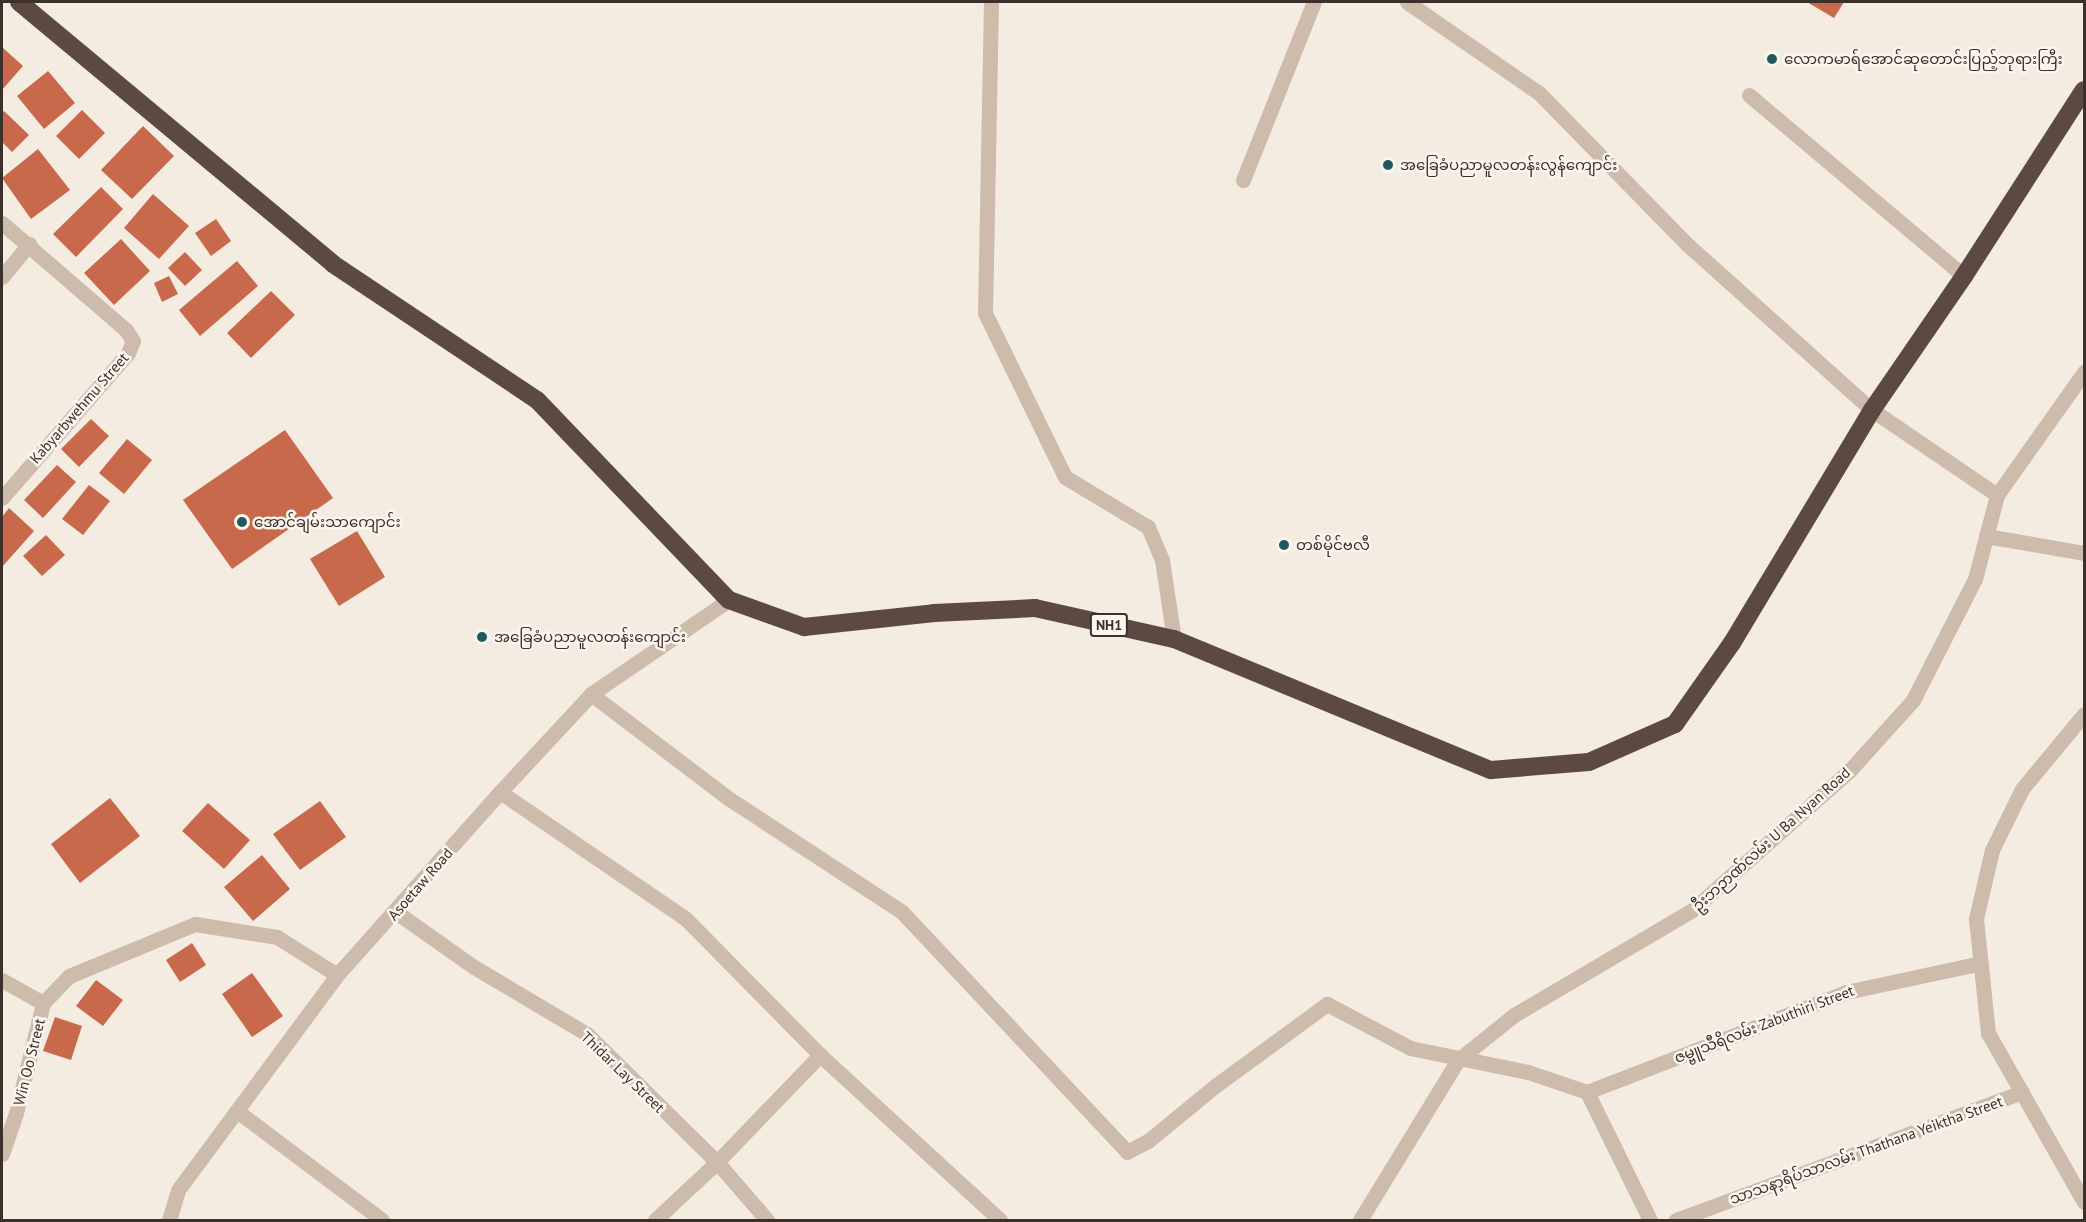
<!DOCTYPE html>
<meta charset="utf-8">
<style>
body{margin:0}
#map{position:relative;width:2086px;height:1222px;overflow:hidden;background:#f4ebe1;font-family:"PT Sans","Noto Sans Myanmar",sans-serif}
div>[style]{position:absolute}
.building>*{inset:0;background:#c8694b}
.minor>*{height:15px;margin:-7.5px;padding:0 7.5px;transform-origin:7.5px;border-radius:7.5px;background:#cdbbac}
.highway>*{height:18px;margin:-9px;padding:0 9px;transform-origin:9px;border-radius:9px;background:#5c4a42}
.dots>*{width:16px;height:16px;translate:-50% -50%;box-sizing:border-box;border:3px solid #fbf5ee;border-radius:50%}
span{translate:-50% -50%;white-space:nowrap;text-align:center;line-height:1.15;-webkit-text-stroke:5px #fbf5ee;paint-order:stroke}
.shield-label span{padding:2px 4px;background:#fbf5ee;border:2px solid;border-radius:4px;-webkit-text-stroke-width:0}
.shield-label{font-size:14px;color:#3b302b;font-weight:700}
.poi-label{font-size:15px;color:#3b302b}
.left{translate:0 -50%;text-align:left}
.street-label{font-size:15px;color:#3b302b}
.frame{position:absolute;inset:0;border:3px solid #3b302b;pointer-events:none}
</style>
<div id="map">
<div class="building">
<div style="clip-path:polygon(1807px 2px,1844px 2px,1834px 18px)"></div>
<div style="clip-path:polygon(2px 47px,23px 66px,2px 90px)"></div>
<div style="clip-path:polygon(48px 71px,75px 103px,44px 129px,17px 96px)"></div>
<div style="clip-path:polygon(82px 110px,105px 133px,79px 159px,56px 136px)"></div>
<div style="clip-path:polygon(4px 111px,29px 135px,12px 152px,2px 142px,2px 113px)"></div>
<div style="clip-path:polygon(143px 126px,174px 156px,132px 199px,101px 170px)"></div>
<div style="clip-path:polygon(38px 149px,70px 190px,31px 219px,2px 178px)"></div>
<div style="clip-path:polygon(101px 187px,123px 209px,76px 257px,53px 234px)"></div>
<div style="clip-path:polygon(153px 194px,189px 226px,159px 259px,124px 228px)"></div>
<div style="clip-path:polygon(216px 219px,231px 241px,211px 256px,195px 233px)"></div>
<div style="clip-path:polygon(121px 239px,150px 271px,114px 305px,84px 273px)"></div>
<div style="clip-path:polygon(185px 252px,202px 270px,185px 286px,168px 268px)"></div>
<div style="clip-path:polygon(237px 261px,258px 286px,200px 336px,179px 310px)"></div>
<div style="clip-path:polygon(169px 276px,178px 294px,162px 302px,154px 283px)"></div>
<div style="clip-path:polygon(271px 291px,295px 315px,251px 358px,227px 333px)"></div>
<div style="clip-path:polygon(91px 419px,109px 436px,79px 467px,61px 449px)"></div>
<div style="clip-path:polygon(285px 430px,333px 498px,232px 569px,183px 500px)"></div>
<div style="clip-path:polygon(127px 439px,152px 460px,124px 494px,99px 473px)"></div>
<div style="clip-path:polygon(57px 465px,76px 482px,43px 518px,24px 500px)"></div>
<div style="clip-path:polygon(89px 485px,110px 501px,83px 535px,62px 519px)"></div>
<div style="clip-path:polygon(9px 508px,34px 531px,2px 567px,2px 517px)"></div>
<div style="clip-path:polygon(357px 531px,385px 577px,339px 606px,310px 559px)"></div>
<div style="clip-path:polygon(46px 535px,65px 555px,42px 576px,23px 556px)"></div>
<div style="clip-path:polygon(110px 798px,140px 836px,80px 883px,51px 844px)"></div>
<div style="clip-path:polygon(320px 801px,346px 837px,300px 870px,273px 834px)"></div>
<div style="clip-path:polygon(208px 803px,250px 840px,224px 869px,182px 831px)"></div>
<div style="clip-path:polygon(262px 855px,290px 889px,253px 921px,224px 887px)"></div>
<div style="clip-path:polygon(192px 943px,206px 965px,180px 982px,166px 960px)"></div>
<div style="clip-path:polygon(252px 973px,283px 1016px,252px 1037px,222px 994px)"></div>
<div style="clip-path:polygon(96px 980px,123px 1000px,103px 1026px,76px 1006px)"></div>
<div style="clip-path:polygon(55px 1017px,82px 1026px,71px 1060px,43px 1051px)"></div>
</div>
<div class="minor">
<div style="left:991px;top:2px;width:311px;rotate:91.1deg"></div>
<div style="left:985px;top:313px;width:182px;rotate:64deg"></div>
<div style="left:1065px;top:477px;width:97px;rotate:31.1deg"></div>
<div style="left:1148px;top:527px;width:36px;rotate:67deg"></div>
<div style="left:1162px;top:560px;width:80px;rotate:81.4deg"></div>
<div style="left:1407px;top:2px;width:160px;rotate:34.6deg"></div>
<div style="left:1539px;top:93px;width:214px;rotate:45.6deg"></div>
<div style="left:1689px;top:246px;width:246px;rotate:41.9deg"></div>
<div style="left:1872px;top:410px;width:151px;rotate:34.2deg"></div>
<div style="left:1749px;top:95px;width:281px;rotate:40.1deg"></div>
<div style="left:1243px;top:180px;width:192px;rotate:-68.3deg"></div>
<div style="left:2px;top:223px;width:164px;rotate:40.8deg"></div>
<div style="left:126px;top:330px;width:13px;rotate:58deg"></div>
<div style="left:133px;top:341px;width:13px;rotate:113deg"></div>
<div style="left:128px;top:353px;width:192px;rotate:131deg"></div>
<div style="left:2px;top:277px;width:43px;rotate:-50.7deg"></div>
<div style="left:1986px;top:536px;width:99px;rotate:9.8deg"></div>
<div style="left:591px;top:694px;width:172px;rotate:37.2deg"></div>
<div style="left:728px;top:798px;width:208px;rotate:33.2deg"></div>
<div style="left:902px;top:912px;width:329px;rotate:46.8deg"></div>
<div style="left:1127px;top:1152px;width:24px;rotate:-28deg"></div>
<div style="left:1148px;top:1141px;width:87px;rotate:-39.4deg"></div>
<div style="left:1215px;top:1086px;width:139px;rotate:-36.2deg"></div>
<div style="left:1327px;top:1004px;width:94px;rotate:27.9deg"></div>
<div style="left:1410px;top:1048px;width:120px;rotate:11.5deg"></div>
<div style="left:1528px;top:1072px;width:62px;rotate:18.7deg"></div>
<div style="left:1587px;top:1092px;width:143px;rotate:63.8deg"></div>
<div style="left:2084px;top:714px;width:97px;rotate:129.6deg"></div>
<div style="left:2022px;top:789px;width:68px;rotate:116.2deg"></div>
<div style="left:1992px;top:850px;width:71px;rotate:103.1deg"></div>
<div style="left:1976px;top:919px;width:115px;rotate:84deg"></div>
<div style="left:1988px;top:1033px;width:194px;rotate:60.4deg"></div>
<div style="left:500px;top:792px;width:225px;rotate:34.3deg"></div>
<div style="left:686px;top:919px;width:191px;rotate:45.4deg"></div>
<div style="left:820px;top:1055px;width:244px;rotate:42.5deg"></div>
<div style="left:396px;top:912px;width:95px;rotate:35.2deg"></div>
<div style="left:474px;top:967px;width:131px;rotate:30.7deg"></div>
<div style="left:587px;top:1034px;width:182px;rotate:44.6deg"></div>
<div style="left:717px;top:1162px;width:77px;rotate:49.2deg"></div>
<div style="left:2px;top:980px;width:47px;rotate:29.3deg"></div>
<div style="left:43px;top:1003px;width:37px;rotate:-46deg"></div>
<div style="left:69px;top:976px;width:136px;rotate:-22.4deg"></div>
<div style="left:195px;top:924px;width:83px;rotate:9deg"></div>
<div style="left:277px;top:937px;width:71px;rotate:32.3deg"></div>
<div style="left:1587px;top:1092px;width:278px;rotate:-21.1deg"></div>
<div style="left:1846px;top:992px;width:138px;rotate:-12.1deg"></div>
<div style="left:237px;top:1111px;width:181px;rotate:36.9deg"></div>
<div style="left:2px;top:1154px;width:43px;rotate:-71.1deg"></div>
<div style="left:16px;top:1113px;width:113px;rotate:-76.2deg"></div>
<div style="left:169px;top:1220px;width:31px;rotate:-73deg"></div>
<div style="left:178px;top:1190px;width:267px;rotate:-53.5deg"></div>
<div style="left:337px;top:975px;width:245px;rotate:-48.3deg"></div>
<div style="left:500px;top:792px;width:134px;rotate:-47.1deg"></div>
<div style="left:591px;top:694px;width:167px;rotate:-34.3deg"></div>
<div style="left:655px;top:1220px;width:85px;rotate:-43.1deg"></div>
<div style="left:717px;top:1162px;width:149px;rotate:-46.1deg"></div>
<div style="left:1360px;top:1220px;width:188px;rotate:-58.5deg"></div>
<div style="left:1458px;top:1060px;width:72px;rotate:-38.8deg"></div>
<div style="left:1514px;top:1015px;width:207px;rotate:-30.5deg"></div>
<div style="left:1692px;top:910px;width:211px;rotate:-41.5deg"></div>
<div style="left:1850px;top:770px;width:94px;rotate:-48deg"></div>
<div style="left:1913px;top:700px;width:136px;rotate:-62.9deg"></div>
<div style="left:1975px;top:579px;width:87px;rotate:-75.3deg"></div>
<div style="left:1997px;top:495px;width:151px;rotate:-54.7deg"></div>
<div style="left:1676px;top:1220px;width:369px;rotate:-20.3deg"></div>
</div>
<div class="highway">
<div style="left:19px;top:2px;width:409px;rotate:39.8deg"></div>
<div style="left:333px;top:264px;width:245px;rotate:33.7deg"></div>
<div style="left:537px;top:400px;width:277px;rotate:46.2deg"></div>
<div style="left:729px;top:600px;width:80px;rotate:19.8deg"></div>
<div style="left:804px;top:627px;width:131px;rotate:-6.1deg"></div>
<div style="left:934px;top:613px;width:101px;rotate:-2.8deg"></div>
<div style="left:1035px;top:608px;width:142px;rotate:12.6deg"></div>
<div style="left:1174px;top:639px;width:343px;rotate:22.5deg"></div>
<div style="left:1491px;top:770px;width:98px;rotate:-4.7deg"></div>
<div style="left:1589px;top:762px;width:94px;rotate:-23.8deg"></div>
<div style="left:1675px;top:724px;width:99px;rotate:-54.9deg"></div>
<div style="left:1732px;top:643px;width:272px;rotate:-59deg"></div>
<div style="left:1872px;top:410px;width:163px;rotate:-55.5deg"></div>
<div style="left:1964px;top:276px;width:221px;rotate:-57.2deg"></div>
</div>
<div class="dots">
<div style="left:1772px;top:59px;background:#1f5a5e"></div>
<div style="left:1388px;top:165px;background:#1f5a5e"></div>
<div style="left:242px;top:522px;background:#1f5a5e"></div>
<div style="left:1284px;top:545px;background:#1f5a5e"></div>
<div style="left:482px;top:637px;background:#1f5a5e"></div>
</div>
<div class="shield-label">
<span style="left:1109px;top:625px">NH1</span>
</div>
<div class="poi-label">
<span class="left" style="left:1784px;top:59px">လောကမာရ်အောင်ဆုတောင်းပြည့်ဘုရားကြီး</span>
<span class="left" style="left:1400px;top:165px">အခြေခံပညာမူလတန်းလွန်ကျောင်း</span>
<span class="left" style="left:254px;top:522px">အောင်ချမ်းသာကျောင်း</span>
<span class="left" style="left:1296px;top:545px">တစ်မိုင်ဗလီ</span>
<span class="left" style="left:494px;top:637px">အခြေခံပညာမူလတန်းကျောင်း</span>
</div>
<div class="street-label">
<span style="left:79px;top:408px;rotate:-49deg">Kabyarbwehmu Street</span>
<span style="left:1771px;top:839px;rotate:-42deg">ဦးဘဉာဏ်လမ်း U Ba Nyan Road</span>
<span style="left:420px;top:884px;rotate:-49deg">Asoetaw Road</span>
<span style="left:1764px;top:1024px;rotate:-21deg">ဇမ္ဗူသီရိလမ်း Zabuthiri Street</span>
<span style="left:29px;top:1062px;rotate:-76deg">Win Oo Street</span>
<span style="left:623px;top:1072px;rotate:44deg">Thidar Lay Street</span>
<span style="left:1866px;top:1150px;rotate:-20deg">သာသနာ့ရိပ်သာလမ်း Thathana Yeiktha Street</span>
</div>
<div class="frame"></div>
</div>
